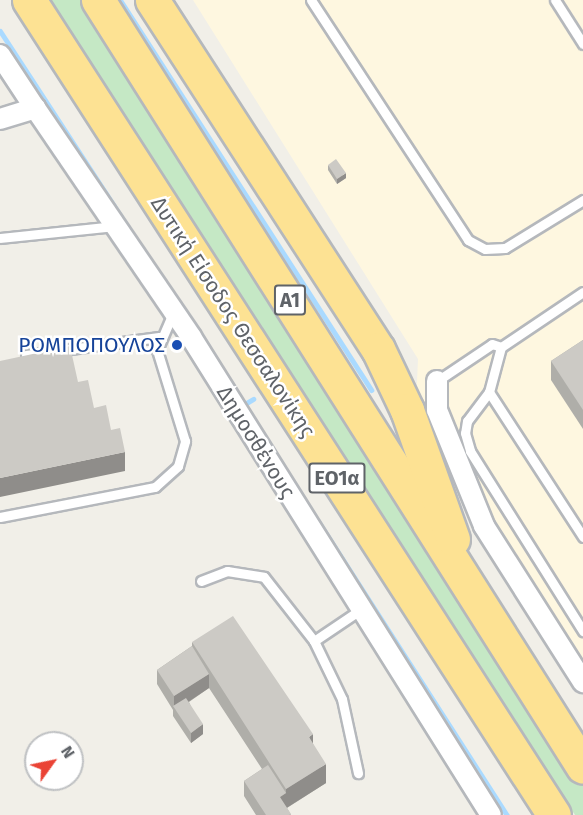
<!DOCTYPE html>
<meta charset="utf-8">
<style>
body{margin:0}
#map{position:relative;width:583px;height:815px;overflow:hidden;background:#f1efe8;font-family:"Fira Sans",sans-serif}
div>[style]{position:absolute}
.commercial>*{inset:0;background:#fef7e0}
.green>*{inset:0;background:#c5e8c5}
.stream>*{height:5px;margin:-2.5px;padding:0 2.5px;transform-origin:2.5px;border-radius:2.5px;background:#aadaff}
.roads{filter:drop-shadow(2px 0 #b5b8bc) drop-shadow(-2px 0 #b5b8bc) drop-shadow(0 2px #b5b8bc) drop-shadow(0 -2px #b5b8bc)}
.lane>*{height:9px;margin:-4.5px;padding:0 4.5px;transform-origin:4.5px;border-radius:4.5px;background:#fff}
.street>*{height:20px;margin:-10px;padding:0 10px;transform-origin:10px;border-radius:10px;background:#fff}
.highway>*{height:33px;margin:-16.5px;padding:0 16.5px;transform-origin:16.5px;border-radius:16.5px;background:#fde293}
.wall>*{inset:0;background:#afaea9}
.shaded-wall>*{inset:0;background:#8f8d8a}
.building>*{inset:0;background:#cccac5}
.dots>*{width:16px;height:16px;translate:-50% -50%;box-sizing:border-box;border:3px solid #fff;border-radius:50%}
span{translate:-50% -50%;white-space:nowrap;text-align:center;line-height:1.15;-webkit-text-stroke:5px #fff;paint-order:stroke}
.shield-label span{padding:2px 4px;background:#fff;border:2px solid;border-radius:4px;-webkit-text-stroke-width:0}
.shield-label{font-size:20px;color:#5f6368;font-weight:700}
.street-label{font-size:21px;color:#5f6368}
.transit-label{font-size:21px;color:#164399}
.right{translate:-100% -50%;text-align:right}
.north{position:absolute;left:24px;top:731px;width:60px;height:60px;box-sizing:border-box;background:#fff;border:2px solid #bfc1c3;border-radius:50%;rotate:57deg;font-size:16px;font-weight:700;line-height:24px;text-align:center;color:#5f6368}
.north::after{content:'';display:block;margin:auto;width:21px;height:27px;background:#ea4335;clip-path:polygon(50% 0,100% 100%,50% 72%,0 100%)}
</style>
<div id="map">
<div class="commercial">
<div style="clip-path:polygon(193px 0,583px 0,583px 664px,416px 404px,418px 359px)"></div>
</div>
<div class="green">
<div style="clip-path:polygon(51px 0,81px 0,583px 781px,583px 815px,575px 815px)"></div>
</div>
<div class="stream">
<div style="left:120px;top:0;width:464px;rotate:57.2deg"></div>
<div style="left:0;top:31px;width:254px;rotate:56.9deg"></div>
<div style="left:243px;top:405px;width:12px;rotate:-31deg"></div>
<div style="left:318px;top:521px;width:350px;rotate:57.3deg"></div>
</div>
<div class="roads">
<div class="lane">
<div style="left:311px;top:0;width:287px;rotate:56.8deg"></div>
<div style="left:468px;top:240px;width:19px;rotate:28deg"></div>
<div style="left:485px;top:249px;width:20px;rotate:-3deg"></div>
<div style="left:505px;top:248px;width:92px;rotate:-31.6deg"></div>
<div style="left:555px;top:0;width:52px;rotate:57.5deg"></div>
<div style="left:0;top:238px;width:116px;rotate:-6deg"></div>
<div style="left:583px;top:292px;width:99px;rotate:146.1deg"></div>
<div style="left:501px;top:347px;width:47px;rotate:104.9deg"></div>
<div style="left:489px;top:392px;width:36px;rotate:127deg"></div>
<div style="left:467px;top:421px;width:12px;rotate:99deg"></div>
<div style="left:465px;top:433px;width:19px;rotate:74deg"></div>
<div style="left:470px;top:451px;width:213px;rotate:57.9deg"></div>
<div style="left:26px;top:355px;width:134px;rotate:-7.7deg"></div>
<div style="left:437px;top:381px;width:66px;rotate:-33.9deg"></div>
<div style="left:492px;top:344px;width:9px;rotate:18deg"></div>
<div style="left:489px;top:392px;width:173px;rotate:57deg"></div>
<div style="left:0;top:517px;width:158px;rotate:-11deg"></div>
<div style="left:155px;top:487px;width:31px;rotate:-42deg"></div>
<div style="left:178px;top:466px;width:26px;rotate:-74deg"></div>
<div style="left:185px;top:441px;width:95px;rotate:-107.1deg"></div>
<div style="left:157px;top:350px;width:40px;rotate:-66.6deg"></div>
<div style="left:201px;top:581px;width:28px;rotate:-21deg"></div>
<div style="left:227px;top:571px;width:37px;rotate:9deg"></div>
<div style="left:264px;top:577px;width:81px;rotate:52deg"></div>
<div style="left:314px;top:641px;width:64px;rotate:64.2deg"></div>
<div style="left:342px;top:699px;width:76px;rotate:77.8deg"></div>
<div style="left:314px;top:641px;width:55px;rotate:-34deg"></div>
</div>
<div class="street">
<div style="left:0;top:55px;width:64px;rotate:56.6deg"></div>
<div style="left:0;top:119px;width:37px;rotate:-17deg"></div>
<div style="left:35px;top:108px;width:277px;rotate:55.7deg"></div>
<div style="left:191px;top:337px;width:564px;rotate:57.89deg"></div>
<div style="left:437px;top:381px;width:29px;rotate:90deg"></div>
<div style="left:437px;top:410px;width:125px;rotate:67.9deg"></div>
<div style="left:484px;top:526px;width:185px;rotate:57.6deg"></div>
</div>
<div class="highway">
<div style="left:29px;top:0;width:969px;rotate:57.21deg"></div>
<div style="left:98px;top:0;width:907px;rotate:57.69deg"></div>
<div style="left:152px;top:0;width:416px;rotate:57.1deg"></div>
<div style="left:378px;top:349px;width:68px;rotate:64.6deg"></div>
<div style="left:407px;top:410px;width:137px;rotate:70.4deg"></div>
</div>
</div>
<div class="wall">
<div style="clip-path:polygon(328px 165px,346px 178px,337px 184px,328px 170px)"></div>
<div style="clip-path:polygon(583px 340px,583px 429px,551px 380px,551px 361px)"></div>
<div style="clip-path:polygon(192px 642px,313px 744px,326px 783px,287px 808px,291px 815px,256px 815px,244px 796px,244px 781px,262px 769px,209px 688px,189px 702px,203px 734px,191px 743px,173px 716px,173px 710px,157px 684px,157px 670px,192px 646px)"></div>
</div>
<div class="shaded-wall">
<div style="clip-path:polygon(346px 173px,346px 178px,337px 184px,337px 179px)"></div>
<div style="clip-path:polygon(125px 452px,125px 471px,0 497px,0 478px)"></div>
<div style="clip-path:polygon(209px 674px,209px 688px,176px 710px,174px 707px,174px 696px)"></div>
<div style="clip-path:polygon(203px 724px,203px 734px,191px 743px,191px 733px)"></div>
<div style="clip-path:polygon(313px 734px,313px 753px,309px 737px)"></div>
<div style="clip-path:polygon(326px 764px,326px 783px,280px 812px,280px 797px,286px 793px,286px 789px)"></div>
</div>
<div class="building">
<div style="clip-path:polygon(336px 159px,346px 173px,337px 179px,328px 165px)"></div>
<div style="clip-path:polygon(583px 340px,583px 410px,551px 361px)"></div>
<div style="clip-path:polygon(70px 346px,78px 382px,88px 380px,94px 408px,106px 405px,111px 430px,120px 428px,125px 452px,0 478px,0 361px)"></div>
<div style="clip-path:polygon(233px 616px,313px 734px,309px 737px,326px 764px,286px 789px,192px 642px)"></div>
<div style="clip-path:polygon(192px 646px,209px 674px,174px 696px,157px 670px)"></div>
<div style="clip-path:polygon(186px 698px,203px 724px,191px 733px,173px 706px)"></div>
<div style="clip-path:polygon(268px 765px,286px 793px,280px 797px,291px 814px,289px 815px,266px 815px,244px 781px)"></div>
</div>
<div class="dots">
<div style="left:177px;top:345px;background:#1a4fb4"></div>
</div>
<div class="shield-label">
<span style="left:290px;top:300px">Α1</span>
<span style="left:337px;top:478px">ΕΟ1α</span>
</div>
<div class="street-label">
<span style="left:233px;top:317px;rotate:57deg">Δυτική Είσοδος Θεσσαλονίκης</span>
<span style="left:256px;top:442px;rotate:58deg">Δημοσθένους</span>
</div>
<div class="transit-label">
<span class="right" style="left:165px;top:345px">ΡΟΜΠΟΠΟΥΛΟΣ</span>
</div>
<div class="north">N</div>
</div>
